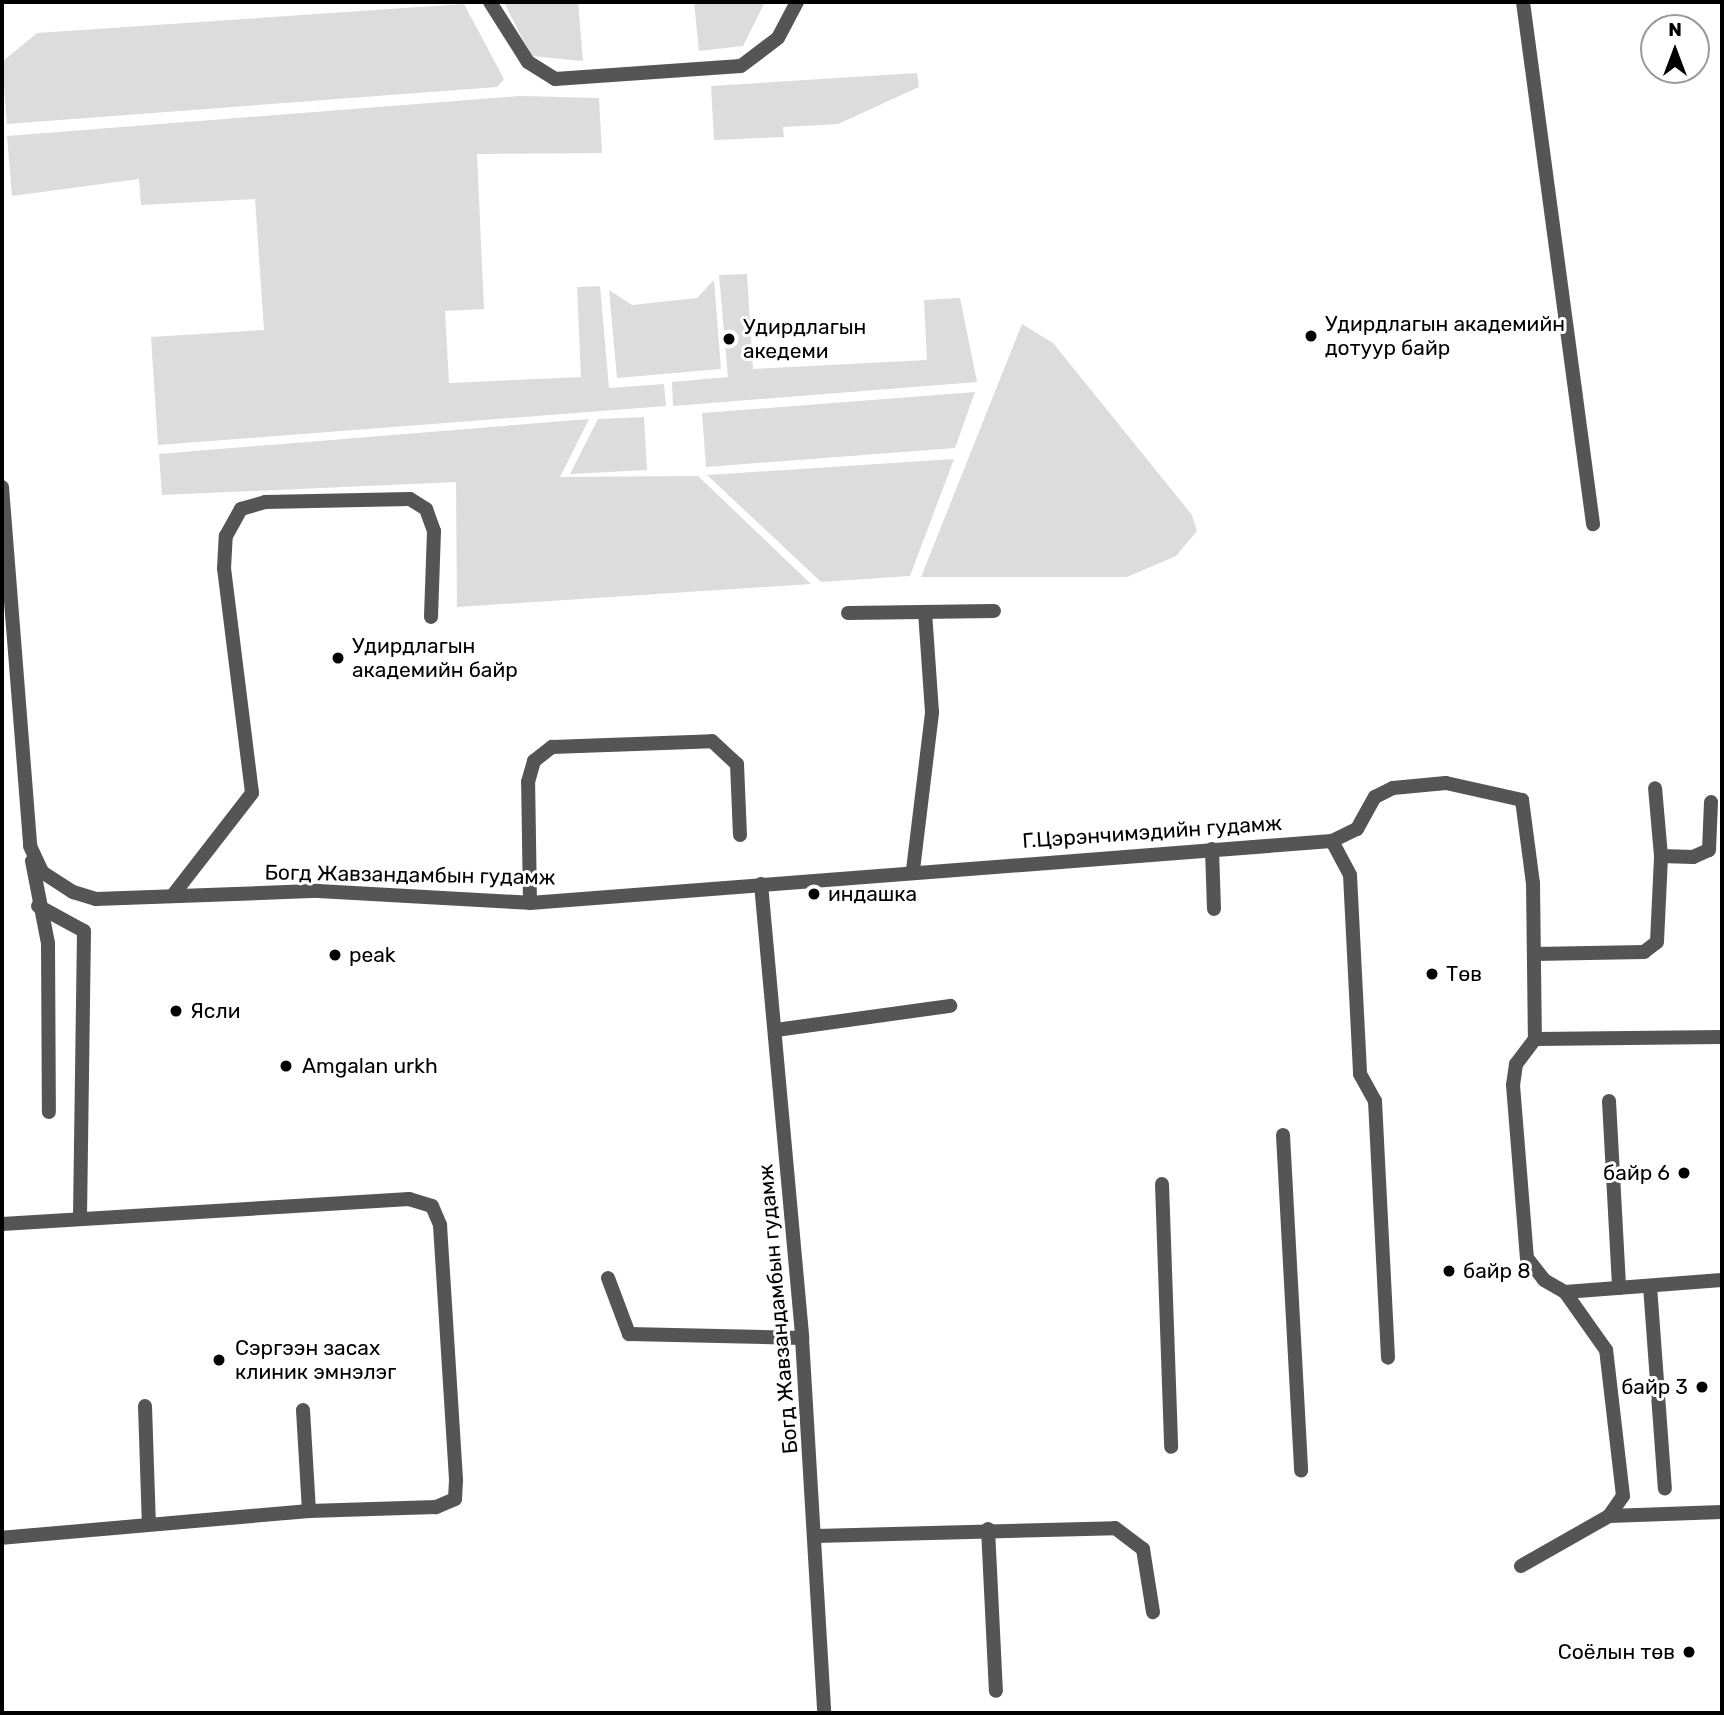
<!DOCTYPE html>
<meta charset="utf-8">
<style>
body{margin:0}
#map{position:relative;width:1724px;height:1715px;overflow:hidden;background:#fff;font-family:Rubik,sans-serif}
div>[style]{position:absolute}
.green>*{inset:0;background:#dcdcdc}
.service>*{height:14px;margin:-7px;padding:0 7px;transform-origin:7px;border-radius:7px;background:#555}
.minor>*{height:14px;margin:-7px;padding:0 7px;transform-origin:7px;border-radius:7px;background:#555}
.dots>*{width:19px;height:19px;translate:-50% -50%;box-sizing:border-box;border:4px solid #fff;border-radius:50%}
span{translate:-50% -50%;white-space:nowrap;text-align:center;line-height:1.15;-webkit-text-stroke:6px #fff;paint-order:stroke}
.poi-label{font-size:21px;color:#000}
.left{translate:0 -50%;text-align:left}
.right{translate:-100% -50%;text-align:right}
.street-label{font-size:21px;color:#000}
.frame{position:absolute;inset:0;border:4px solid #000;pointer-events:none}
.north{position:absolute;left:1640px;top:14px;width:70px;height:70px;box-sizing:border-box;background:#fff;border:2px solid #999;border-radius:50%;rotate:0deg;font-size:19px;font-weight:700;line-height:28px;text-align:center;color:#000}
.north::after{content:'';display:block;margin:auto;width:24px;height:32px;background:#000;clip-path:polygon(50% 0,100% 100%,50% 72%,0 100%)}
</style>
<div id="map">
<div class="green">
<div style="clip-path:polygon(504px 2px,578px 2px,583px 61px,531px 56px)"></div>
<div style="clip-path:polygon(694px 2px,765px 2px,743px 46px,699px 51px)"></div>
<div style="clip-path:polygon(464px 4px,504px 79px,497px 87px,7px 124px,2px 62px,37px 33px)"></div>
<div style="clip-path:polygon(917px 73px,919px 87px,838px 124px,783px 127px,784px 137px,714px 140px,711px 86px)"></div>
<div style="clip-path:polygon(520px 96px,599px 98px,602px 153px,477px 154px,484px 309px,445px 311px,449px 383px,581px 377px,577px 287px,600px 286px,609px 388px,664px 384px,666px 406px,158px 445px,151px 337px,264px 330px,255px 199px,141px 205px,139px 179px,12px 196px,7px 136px)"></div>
<div style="clip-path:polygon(747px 274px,753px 369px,927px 360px,924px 300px,960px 298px,977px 382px,673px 406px,672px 382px,728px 377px,719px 275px)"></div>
<div style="clip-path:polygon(714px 280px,721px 369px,617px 378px,609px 290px,632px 305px,697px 298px)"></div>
<div style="clip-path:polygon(1022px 324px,1053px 343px,1192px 515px,1197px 531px,1176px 556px,1127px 577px,921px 577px)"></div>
<div style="clip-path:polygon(975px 392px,955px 448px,706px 467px,702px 413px)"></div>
<div style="clip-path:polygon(644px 417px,647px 470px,570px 474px,598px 419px)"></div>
<div style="clip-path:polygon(589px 419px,560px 477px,698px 476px,811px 584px,457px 607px,456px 482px,162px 495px,159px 454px)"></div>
<div style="clip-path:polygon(954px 459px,910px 576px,821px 582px,707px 475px)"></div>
</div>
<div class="service">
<div style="left:490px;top:2px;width:71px;rotate:57.7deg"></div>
<div style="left:528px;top:62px;width:32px;rotate:32deg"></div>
<div style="left:555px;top:79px;width:186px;rotate:-4deg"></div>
<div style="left:741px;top:66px;width:46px;rotate:-37.1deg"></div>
<div style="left:778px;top:38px;width:41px;rotate:-62.2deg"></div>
<div style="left:848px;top:613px;width:146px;rotate:-0.8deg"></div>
<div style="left:1661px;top:856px;width:32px;rotate:2deg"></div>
<div style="left:1693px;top:857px;width:17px;rotate:-24deg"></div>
<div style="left:1709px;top:850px;width:48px;rotate:-87.6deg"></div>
<div style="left:913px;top:870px;width:159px;rotate:-83.1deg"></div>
<div style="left:932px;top:712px;width:100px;rotate:-94deg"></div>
<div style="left:173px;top:895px;width:129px;rotate:-52.2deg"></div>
<div style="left:252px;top:793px;width:226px;rotate:-97.1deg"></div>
<div style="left:224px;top:569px;width:33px;rotate:-87deg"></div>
<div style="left:226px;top:536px;width:31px;rotate:-61deg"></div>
<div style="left:241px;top:509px;width:25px;rotate:-16deg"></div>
<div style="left:265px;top:502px;width:145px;rotate:-1.2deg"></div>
<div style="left:410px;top:499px;width:19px;rotate:32deg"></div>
<div style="left:426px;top:509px;width:23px;rotate:70deg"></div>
<div style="left:434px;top:531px;width:86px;rotate:92deg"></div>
<div style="left:530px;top:903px;width:121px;rotate:-90.9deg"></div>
<div style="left:528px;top:782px;width:22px;rotate:-74deg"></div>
<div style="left:534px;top:761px;width:23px;rotate:-38deg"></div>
<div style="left:552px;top:747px;width:160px;rotate:-2.1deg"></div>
<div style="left:712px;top:741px;width:34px;rotate:43deg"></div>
<div style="left:737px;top:764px;width:71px;rotate:87.6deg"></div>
<div style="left:1534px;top:954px;width:110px;rotate:-1deg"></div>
<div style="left:1644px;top:952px;width:16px;rotate:-38deg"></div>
<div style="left:1657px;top:942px;width:86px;rotate:-87.3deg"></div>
<div style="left:1661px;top:856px;width:68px;rotate:-95deg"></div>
<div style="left:776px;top:1030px;width:176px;rotate:-7.9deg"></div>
<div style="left:1722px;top:1037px;width:187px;rotate:179.4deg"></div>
<div style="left:1535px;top:1039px;width:31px;rotate:127deg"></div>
<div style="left:1516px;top:1064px;width:21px;rotate:98deg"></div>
<div style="left:1513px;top:1085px;width:174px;rotate:85.4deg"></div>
<div style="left:1527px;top:1258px;width:28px;rotate:52deg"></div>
<div style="left:1544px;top:1280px;width:24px;rotate:30deg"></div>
<div style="left:1565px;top:1292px;width:157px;rotate:-4.4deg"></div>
<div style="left:1609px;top:1101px;width:187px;rotate:86.9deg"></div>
<div style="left:1283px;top:1135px;width:336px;rotate:86.9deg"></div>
<div style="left:1162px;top:1184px;width:263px;rotate:88deg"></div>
<div style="left:608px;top:1278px;width:60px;rotate:69.4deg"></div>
<div style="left:629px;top:1334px;width:173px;rotate:1.3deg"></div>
<div style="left:1650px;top:1286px;width:203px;rotate:85.8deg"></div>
<div style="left:1609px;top:1516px;width:113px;rotate:-2deg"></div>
<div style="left:988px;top:1529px;width:162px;rotate:87.2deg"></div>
<div style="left:816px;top:1536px;width:299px;rotate:-1.5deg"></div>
<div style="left:1115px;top:1528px;width:35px;rotate:37deg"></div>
<div style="left:1143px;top:1549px;width:64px;rotate:81deg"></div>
<div style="left:1521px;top:1566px;width:101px;rotate:-29.6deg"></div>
<div style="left:1609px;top:1516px;width:24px;rotate:-55deg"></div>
<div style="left:1623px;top:1496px;width:147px;rotate:-96.6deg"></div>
<div style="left:1606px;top:1350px;width:71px;rotate:-125.3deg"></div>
</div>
<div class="minor">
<div style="left:1523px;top:2px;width:527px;rotate:82.36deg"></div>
<div style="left:2px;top:487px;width:360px;rotate:85.5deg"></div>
<div style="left:30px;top:846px;width:29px;rotate:65deg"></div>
<div style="left:42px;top:872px;width:37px;rotate:33deg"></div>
<div style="left:73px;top:892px;width:24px;rotate:17deg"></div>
<div style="left:96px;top:899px;width:222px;rotate:-2.1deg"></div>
<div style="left:318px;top:891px;width:212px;rotate:3.2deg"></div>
<div style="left:530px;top:903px;width:804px;rotate:-4.42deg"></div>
<div style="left:1332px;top:841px;width:28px;rotate:-26deg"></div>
<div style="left:1357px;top:829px;width:37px;rotate:-61deg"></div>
<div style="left:1375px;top:797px;width:20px;rotate:-27deg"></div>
<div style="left:1393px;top:788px;width:53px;rotate:-5.4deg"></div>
<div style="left:1446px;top:783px;width:78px;rotate:12.6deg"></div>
<div style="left:1522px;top:800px;width:84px;rotate:82.5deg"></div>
<div style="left:1533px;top:883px;width:156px;rotate:89.3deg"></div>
<div style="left:1332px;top:841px;width:38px;rotate:62deg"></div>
<div style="left:1350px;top:875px;width:199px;rotate:87.1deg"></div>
<div style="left:1360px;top:1074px;width:31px;rotate:61deg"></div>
<div style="left:1375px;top:1101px;width:257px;rotate:87.1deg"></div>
<div style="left:1212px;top:849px;width:60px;rotate:88.1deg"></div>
<div style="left:32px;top:861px;width:84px;rotate:79deg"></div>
<div style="left:48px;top:943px;width:169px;rotate:89.7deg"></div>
<div style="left:761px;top:884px;width:456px;rotate:84.8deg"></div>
<div style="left:802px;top:1338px;width:376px;rotate:86.6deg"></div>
<div style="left:38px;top:906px;width:52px;rotate:28.5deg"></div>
<div style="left:84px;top:931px;width:288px;rotate:90.8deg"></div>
<div style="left:2px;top:1224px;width:408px;rotate:-3.5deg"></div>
<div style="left:409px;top:1199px;width:24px;rotate:17deg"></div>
<div style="left:432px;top:1206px;width:21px;rotate:67deg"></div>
<div style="left:440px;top:1225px;width:256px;rotate:86.4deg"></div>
<div style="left:456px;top:1480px;width:19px;rotate:93deg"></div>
<div style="left:455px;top:1499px;width:21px;rotate:157deg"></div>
<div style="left:436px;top:1507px;width:127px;rotate:178.2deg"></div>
<div style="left:309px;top:1511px;width:308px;rotate:175deg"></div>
<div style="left:145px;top:1406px;width:118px;rotate:88.1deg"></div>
<div style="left:303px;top:1410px;width:101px;rotate:86.6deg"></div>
</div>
<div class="dots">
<div style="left:1311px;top:336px;background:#000"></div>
<div style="left:729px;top:339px;background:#000"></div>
<div style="left:338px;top:658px;background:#000"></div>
<div style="left:814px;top:894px;background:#000"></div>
<div style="left:335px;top:955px;background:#000"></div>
<div style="left:1432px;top:974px;background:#000"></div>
<div style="left:176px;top:1011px;background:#000"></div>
<div style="left:286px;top:1066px;background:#000"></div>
<div style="left:1684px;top:1173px;background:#000"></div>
<div style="left:1449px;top:1271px;background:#000"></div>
<div style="left:219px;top:1360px;background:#000"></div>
<div style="left:1702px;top:1387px;background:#000"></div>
<div style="left:1689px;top:1652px;background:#000"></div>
</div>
<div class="poi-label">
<span class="left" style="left:1325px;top:336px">Удирдлагын академийн<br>дотуур байр</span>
<span class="left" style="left:743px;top:339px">Удирдлагын<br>акедеми</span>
<span class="left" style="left:352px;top:658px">Удирдлагын<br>академийн байр</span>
<span class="left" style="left:828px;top:894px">индашка</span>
<span class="left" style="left:349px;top:955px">peak</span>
<span class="left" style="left:1446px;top:974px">Төв</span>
<span class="left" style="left:190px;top:1011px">Ясли</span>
<span class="left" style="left:302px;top:1066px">Amgalan urkh</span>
<span class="right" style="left:1670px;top:1173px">байр 6</span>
<span class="left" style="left:1463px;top:1271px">байр 8</span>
<span class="left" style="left:235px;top:1360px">Сэргээн засах<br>клиник эмнэлэг</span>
<span class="right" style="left:1688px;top:1387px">байр 3</span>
<span class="right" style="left:1675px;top:1652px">Соёлын төв</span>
</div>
<div class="street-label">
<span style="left:1152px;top:832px;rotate:-4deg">Г.Цэрэнчимэдийн гудамж</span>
<span style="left:410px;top:875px;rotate:1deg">Богд Жавзандамбын гудамж</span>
<span style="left:778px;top:1309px;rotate:-95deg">Богд Жавзандамбын гудамж</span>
</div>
<div class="frame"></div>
<div class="north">N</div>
</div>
